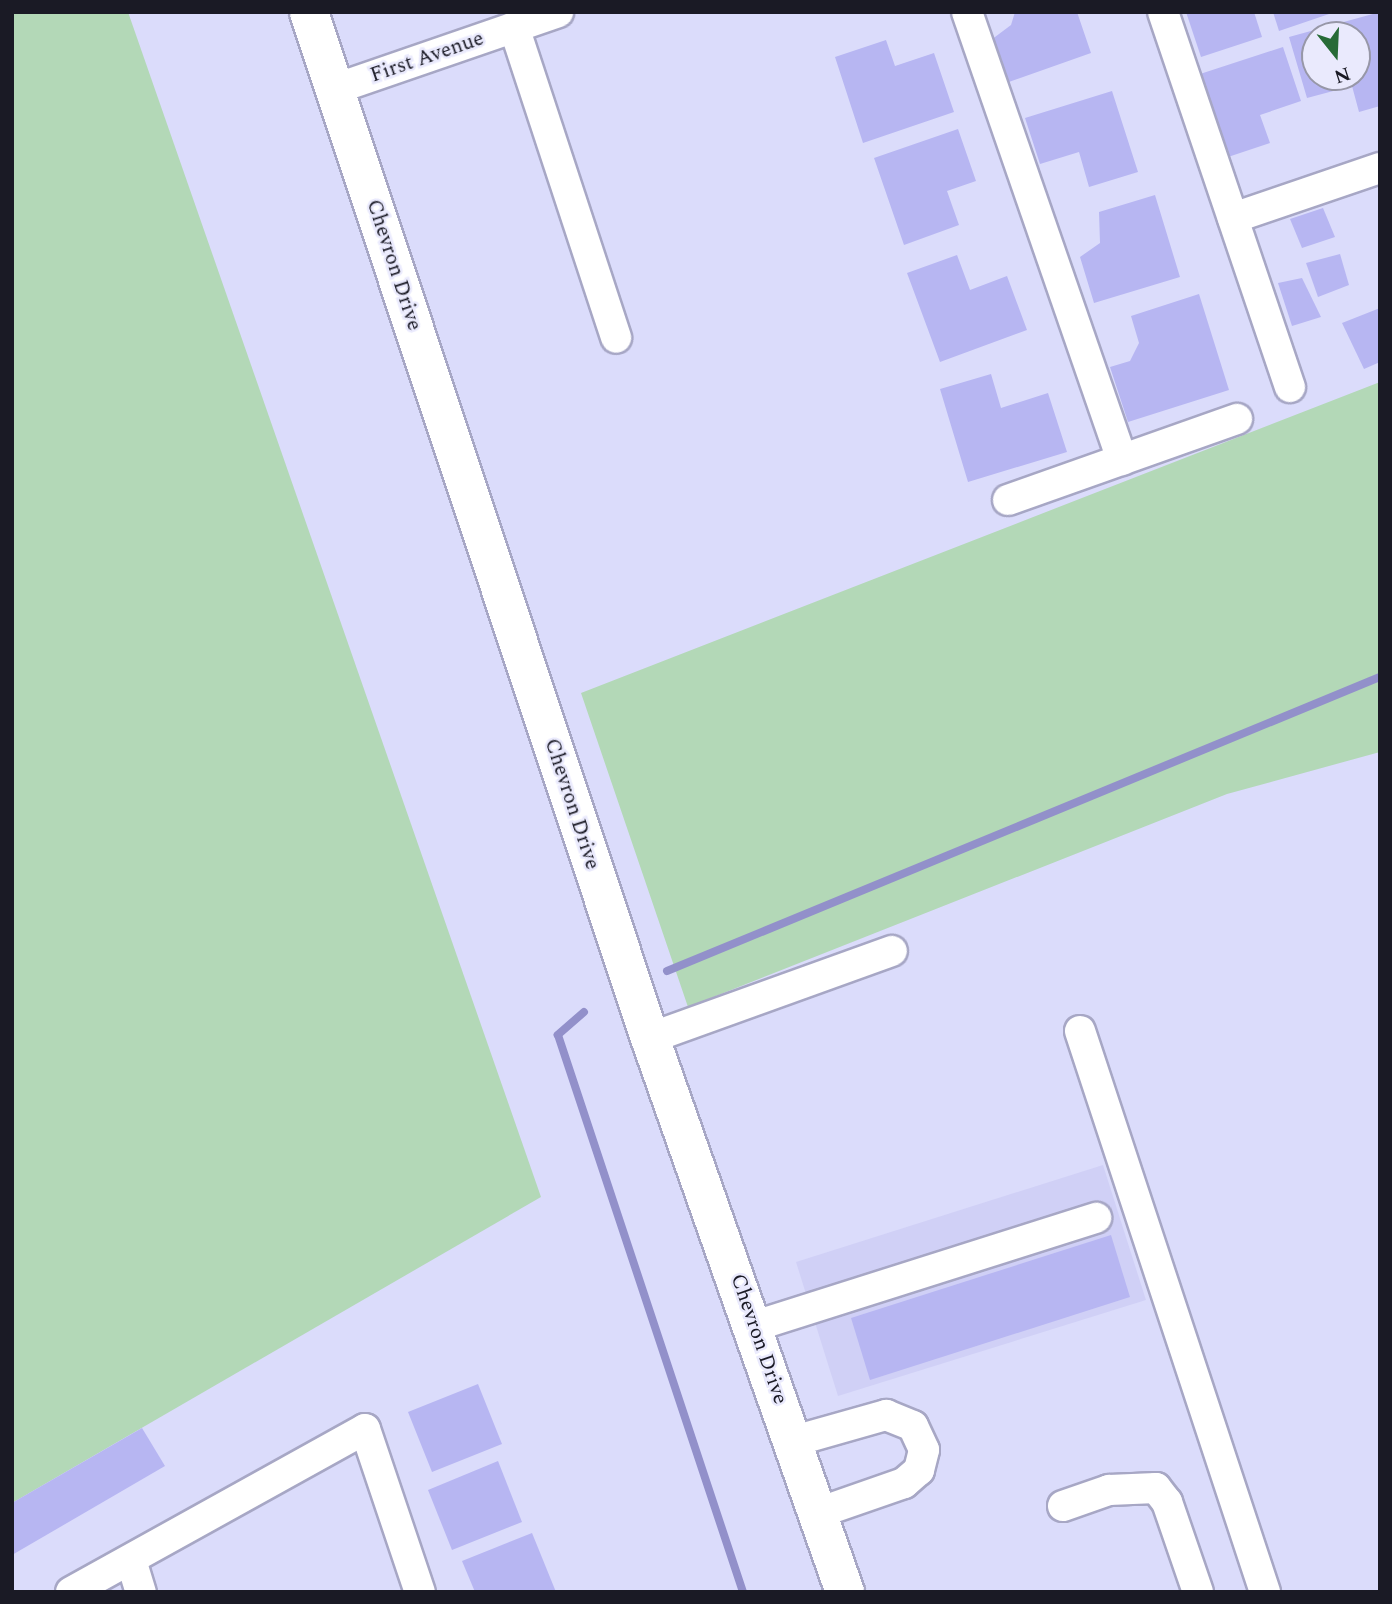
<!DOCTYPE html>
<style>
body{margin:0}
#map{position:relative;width:1392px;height:1604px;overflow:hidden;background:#dbdcfb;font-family:Spectral,serif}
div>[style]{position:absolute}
.built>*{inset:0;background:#d0d0f6}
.green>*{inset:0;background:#b3d8b7}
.stream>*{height:8px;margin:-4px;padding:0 4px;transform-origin:4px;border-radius:4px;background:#9290ca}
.building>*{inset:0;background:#b7b6f2}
.roads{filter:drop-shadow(2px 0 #a7a7c5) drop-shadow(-2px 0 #a7a7c5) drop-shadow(0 2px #a7a7c5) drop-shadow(0 -2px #a7a7c5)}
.minor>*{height:30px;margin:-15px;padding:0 15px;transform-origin:15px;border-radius:15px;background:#fff}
.major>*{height:38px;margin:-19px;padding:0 19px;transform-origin:19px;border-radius:19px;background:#fff}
span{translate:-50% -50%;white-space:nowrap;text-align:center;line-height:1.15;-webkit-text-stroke:5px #eaeafd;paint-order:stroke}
.street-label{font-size:21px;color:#1a1a25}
.frame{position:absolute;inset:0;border:14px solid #1a1a25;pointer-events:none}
.north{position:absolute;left:1301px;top:21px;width:70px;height:70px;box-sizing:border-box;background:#eaeafd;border:2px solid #9797a7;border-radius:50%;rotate:162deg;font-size:19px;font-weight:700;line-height:28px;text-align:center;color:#1a1a25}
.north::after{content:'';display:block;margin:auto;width:24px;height:32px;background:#276b37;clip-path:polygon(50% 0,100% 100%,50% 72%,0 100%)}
</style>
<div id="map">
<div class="built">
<div style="clip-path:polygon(1103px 1165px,1146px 1300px,838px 1396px,796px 1262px)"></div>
</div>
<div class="green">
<div style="clip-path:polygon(12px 12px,128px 12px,541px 1197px,12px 1503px)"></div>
<div style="clip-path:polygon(1380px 382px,1380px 752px,1227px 794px,688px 1007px,581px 693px)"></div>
</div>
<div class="stream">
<div style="left:667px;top:971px;width:771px;rotate:-22.41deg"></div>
<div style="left:584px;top:1012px;width:35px;rotate:139deg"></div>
<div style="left:558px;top:1035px;width:587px;rotate:71.63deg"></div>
</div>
<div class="building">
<div style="clip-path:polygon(1015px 12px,1077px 12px,1091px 53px,1006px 83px,991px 40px,1011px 25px)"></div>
<div style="clip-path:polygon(1186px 12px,1254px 12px,1262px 37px,1201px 57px)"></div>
<div style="clip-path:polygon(1273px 12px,1332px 12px,1332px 13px,1279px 31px)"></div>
<div style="clip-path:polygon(evenodd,1380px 12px,1380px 106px,1359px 112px,1352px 86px,1307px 98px,1289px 37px,1380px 12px,1315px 35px,1357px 35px,1357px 77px,1315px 77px,1315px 35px)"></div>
<div style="clip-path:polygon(886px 40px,895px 66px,934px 53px,954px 112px,863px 143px,835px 57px)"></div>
<div style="clip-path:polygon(1283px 47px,1301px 101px,1260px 115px,1270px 143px,1225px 158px,1197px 75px)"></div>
<div style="clip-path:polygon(1112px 91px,1138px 172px,1089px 187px,1079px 152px,1040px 164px,1025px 118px)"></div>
<div style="clip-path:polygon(958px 129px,976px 181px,947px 191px,959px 225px,904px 245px,874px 158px)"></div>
<div style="clip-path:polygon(1155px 195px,1180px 277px,1094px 303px,1080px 257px,1100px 243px,1099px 212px)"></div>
<div style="clip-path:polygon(1323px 208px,1335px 237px,1302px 248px,1290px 219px)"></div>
<div style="clip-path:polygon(1340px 254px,1349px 285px,1318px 297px,1306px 263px)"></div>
<div style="clip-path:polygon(957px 255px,970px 290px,1007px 276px,1027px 330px,940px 362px,907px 273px)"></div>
<div style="clip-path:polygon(1302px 278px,1321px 317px,1292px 326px,1278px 283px)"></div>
<div style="clip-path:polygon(1199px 294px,1229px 390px,1128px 422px,1110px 367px,1130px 361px,1139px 343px,1131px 316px)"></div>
<div style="clip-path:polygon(1380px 308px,1380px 362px,1364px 369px,1342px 323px)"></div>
<div style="clip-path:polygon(991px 374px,1001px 408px,1048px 393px,1067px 452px,968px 482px,940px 389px)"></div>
<div style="clip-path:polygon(1111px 1235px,1130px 1297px,870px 1380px,851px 1318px)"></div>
<div style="clip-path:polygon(478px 1384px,502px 1444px,432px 1472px,408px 1412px)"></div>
<div style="clip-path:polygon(142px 1428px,165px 1466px,12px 1555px,12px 1503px)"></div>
<div style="clip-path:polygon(498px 1461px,522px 1522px,452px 1550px,428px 1490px)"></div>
<div style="clip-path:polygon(532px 1533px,556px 1592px,475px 1592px,462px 1561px)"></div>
</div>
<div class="roads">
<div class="minor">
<div style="left:967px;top:12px;width:474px;rotate:70.9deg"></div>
<div style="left:1163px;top:12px;width:396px;rotate:71.3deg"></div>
<div style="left:514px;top:27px;width:327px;rotate:71.8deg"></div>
<div style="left:335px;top:89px;width:236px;rotate:-19deg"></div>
<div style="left:1233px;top:218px;width:155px;rotate:-18.8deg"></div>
<div style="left:1008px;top:500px;width:243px;rotate:-19.5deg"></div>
<div style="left:1080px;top:1031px;width:591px;rotate:71.75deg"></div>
<div style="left:650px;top:1038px;width:257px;rotate:-19.8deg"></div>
<div style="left:755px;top:1326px;width:358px;rotate:-17.6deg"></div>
<div style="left:794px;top:1441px;width:96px;rotate:-15.8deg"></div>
<div style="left:886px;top:1415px;width:29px;rotate:22deg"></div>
<div style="left:913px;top:1426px;width:26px;rotate:65deg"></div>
<div style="left:924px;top:1450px;width:21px;rotate:104deg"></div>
<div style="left:919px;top:1470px;width:20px;rotate:139deg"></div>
<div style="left:904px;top:1483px;width:91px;rotate:160.8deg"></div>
<div style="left:1063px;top:1506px;width:49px;rotate:-19.2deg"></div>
<div style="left:1109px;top:1490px;width:47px;rotate:-2.4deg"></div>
<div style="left:1156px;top:1488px;width:18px;rotate:52deg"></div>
<div style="left:1167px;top:1502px;width:95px;rotate:71deg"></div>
<div style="left:131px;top:1560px;width:34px;rotate:73deg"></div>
<div style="left:71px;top:1592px;width:336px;rotate:-29deg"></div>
<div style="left:365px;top:1429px;width:172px;rotate:71.4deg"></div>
</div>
<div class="major">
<div style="left:309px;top:12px;width:1081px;rotate:71.62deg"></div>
<div style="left:650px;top:1038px;width:587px;rotate:70.61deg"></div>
</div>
</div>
<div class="street-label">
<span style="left:427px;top:57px;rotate:-19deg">First Avenue</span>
<span style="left:394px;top:265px;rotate:72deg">Chevron Drive</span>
<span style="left:572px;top:804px;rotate:72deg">Chevron Drive</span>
<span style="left:759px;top:1339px;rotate:71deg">Chevron Drive</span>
</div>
<div class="frame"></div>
<div class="north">N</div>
</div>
